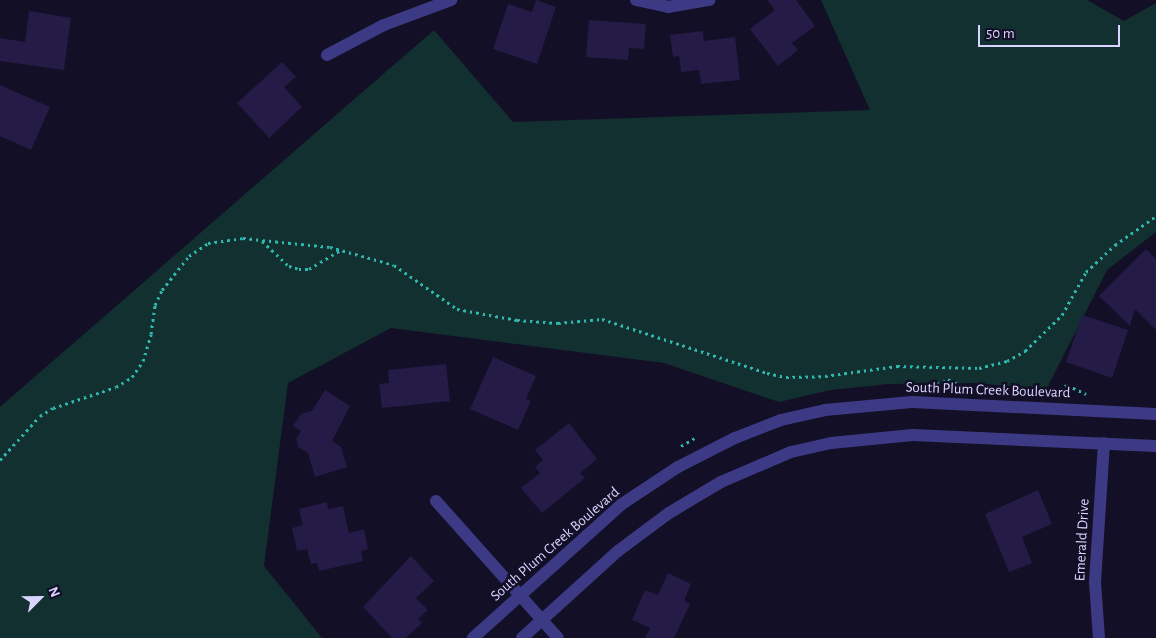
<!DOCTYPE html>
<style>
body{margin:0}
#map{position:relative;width:1156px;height:638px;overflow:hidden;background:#130f26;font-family:"Alegreya Sans",sans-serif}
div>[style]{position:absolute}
.green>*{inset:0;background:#12302f}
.building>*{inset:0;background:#241b47}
.path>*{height:3px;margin-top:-1.5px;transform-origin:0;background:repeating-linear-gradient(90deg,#2fb8b0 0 2.5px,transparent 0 6.5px)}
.minor>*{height:12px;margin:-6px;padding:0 6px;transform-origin:6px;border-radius:6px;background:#3d3a85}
.tertiary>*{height:12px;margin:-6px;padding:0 6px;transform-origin:6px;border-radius:6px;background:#3d3a85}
span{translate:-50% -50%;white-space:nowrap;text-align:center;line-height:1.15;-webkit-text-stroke:5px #130f26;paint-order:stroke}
.street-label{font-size:15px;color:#d9d4ff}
.north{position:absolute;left:15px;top:573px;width:50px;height:50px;-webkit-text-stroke:4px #130f26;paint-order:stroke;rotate:67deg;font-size:14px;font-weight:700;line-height:20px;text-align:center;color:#d9d4ff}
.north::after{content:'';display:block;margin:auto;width:18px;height:22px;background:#d9d4ff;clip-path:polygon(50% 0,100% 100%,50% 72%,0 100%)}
.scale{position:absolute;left:978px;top:25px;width:142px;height:22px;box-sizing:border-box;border:2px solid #d9d4ff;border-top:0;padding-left:6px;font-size:15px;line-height:18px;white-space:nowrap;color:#d9d4ff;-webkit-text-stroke:4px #130f26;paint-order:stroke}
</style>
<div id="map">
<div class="green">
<div style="clip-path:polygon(821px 0,1087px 0,1124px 21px,1156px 3px,1156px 232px,1107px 270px,1046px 390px,977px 383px,889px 384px,831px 390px,779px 402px,664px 363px,391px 328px,288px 383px,264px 566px,322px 638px,0 638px,0 407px,434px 30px,513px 122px,870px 110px)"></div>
</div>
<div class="building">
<div style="clip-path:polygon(536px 0,556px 7px,537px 64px,493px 49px,508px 4px,532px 12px)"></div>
<div style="clip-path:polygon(767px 0,796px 0,815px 26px,792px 43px,798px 50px,778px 66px,750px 29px,775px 10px)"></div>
<div style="clip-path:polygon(29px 11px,71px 18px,64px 70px,0 61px,0 38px,25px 42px)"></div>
<div style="clip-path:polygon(589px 20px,646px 24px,644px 49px,629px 48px,628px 60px,586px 57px)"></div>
<div style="clip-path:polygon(703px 31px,704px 41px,735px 37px,740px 80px,701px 84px,699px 70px,681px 72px,679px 56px,673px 57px,670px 35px)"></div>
<div style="clip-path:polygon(282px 62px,296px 77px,284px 87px,302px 107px,269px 138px,237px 103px)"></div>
<div style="clip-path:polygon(0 85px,50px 107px,31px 150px,0 136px)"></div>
<div style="clip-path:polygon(1146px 249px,1156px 259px,1156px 330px,1135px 309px,1130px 326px,1099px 296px)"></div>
<div style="clip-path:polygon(1082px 315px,1128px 330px,1112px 378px,1066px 362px)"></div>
<div style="clip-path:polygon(493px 357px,536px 376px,526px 399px,531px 401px,518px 430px,470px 409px)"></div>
<div style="clip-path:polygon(446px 364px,450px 401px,382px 408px,379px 384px,389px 383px,388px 370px)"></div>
<div style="clip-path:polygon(325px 390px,350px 406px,332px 441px,341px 447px,347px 467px,315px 477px,308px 453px,298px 447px,296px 439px,301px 431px,293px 426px,301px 414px,312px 411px)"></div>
<div style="clip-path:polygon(569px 423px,597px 459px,580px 473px,585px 478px,542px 513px,521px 488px,540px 473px,535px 467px,543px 460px,535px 450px)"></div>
<div style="clip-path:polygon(1038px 490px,1052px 524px,1022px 537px,1032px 563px,1009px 572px,985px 514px)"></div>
<div style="clip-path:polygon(327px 502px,328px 509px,343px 506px,349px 533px,364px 529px,368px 549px,361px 551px,363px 561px,319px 571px,317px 563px,311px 564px,307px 549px,297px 551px,292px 528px,303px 525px,299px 509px)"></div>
<div style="clip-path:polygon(411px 556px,434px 581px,416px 598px,428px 610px,418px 619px,422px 623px,406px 638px,392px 638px,363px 607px)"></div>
<div style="clip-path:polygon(668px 573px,691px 584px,684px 601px,690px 604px,674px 638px,645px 638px,650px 628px,632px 620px,645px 590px,658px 595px)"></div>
</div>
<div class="path">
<div style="left:262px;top:241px;width:37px;rotate:43deg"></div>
<div style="left:289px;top:266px;width:10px;rotate:17deg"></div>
<div style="left:299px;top:269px;width:10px"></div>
<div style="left:309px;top:269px;width:37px;rotate:-31deg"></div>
<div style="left:931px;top:387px;width:19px;rotate:-25deg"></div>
<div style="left:948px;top:379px;width:20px;rotate:27deg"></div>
<div style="left:1054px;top:393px;width:15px;rotate:-32deg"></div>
<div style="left:1067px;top:385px;width:21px;rotate:25deg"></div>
<div style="left:681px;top:446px;width:16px;rotate:-30deg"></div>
<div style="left:0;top:460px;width:59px;rotate:-47.7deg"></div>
<div style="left:40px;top:416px;width:15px;rotate:-32deg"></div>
<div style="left:53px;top:408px;width:66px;rotate:-18.4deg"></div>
<div style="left:116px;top:387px;width:19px;rotate:-32deg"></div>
<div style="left:132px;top:377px;width:19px;rotate:-55deg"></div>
<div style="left:143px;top:361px;width:28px;rotate:-73deg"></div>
<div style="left:151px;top:334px;width:29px;rotate:-82deg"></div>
<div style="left:155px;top:305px;width:17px;rotate:-65deg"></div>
<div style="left:162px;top:290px;width:43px;rotate:-51.5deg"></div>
<div style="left:189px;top:256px;width:23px;rotate:-34deg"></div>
<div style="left:208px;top:243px;width:35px;rotate:-8deg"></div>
<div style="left:243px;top:238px;width:87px;rotate:5.9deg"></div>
<div style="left:330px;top:247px;width:66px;rotate:15.7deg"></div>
<div style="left:394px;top:265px;width:77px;rotate:34.9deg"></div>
<div style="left:457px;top:309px;width:61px;rotate:10.4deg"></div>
<div style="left:517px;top:320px;width:41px;rotate:4.2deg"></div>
<div style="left:558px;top:323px;width:44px;rotate:-5.2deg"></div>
<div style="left:602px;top:319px;width:174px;rotate:18.1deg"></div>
<div style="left:767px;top:373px;width:19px;rotate:12deg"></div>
<div style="left:786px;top:377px;width:39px;rotate:-1deg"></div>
<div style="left:825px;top:376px;width:73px;rotate:-7.9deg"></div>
<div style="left:897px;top:366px;width:82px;rotate:1.4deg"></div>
<div style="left:979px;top:368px;width:29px;rotate:-14deg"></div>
<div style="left:1007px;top:361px;width:21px;rotate:-29deg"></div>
<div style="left:1025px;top:351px;width:52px;rotate:-44.2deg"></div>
<div style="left:1062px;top:315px;width:49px;rotate:-60.8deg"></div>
<div style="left:1086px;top:272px;width:40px;rotate:-43deg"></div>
<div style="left:1115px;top:245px;width:50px;rotate:-35.3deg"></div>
</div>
<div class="minor">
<div style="left:636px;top:0;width:33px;rotate:12deg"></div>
<div style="left:668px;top:7px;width:42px;rotate:-9.7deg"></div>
<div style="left:327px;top:55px;width:64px;rotate:-27.8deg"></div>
<div style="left:384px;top:25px;width:72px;rotate:-20.5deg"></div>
<div style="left:436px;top:501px;width:183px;rotate:48.3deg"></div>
</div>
<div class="tertiary">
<div style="left:473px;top:638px;width:200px;rotate:-42deg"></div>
<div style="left:622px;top:504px;width:67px;rotate:-33.5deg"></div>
<div style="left:678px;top:467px;width:64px;rotate:-27deg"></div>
<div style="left:735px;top:438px;width:49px;rotate:-21.4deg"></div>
<div style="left:781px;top:420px;width:45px;rotate:-12.8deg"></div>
<div style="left:825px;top:410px;width:87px;rotate:-5.3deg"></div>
<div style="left:912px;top:402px;width:244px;rotate:2.8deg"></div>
<div style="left:522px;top:638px;width:130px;rotate:-42.2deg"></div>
<div style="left:618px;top:551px;width:64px;rotate:-36.7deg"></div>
<div style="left:669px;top:513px;width:61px;rotate:-30.8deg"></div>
<div style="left:721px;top:482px;width:76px;rotate:-23.2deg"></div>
<div style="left:791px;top:452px;width:41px;rotate:-12.7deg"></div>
<div style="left:831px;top:443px;width:82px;rotate:-5.6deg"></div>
<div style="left:913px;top:435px;width:243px;rotate:2.6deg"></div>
<div style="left:1099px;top:638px;width:56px;rotate:-94.1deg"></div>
<div style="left:1095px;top:582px;width:139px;rotate:-86.3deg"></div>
</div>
<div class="street-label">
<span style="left:988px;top:390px;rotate:2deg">South Plum Creek Boulevard</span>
<span style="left:1082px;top:540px;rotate:-87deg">Emerald Drive</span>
<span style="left:555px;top:544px;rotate:-41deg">South Plum Creek Boulevard</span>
</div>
<div class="north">N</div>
<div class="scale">50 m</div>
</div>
